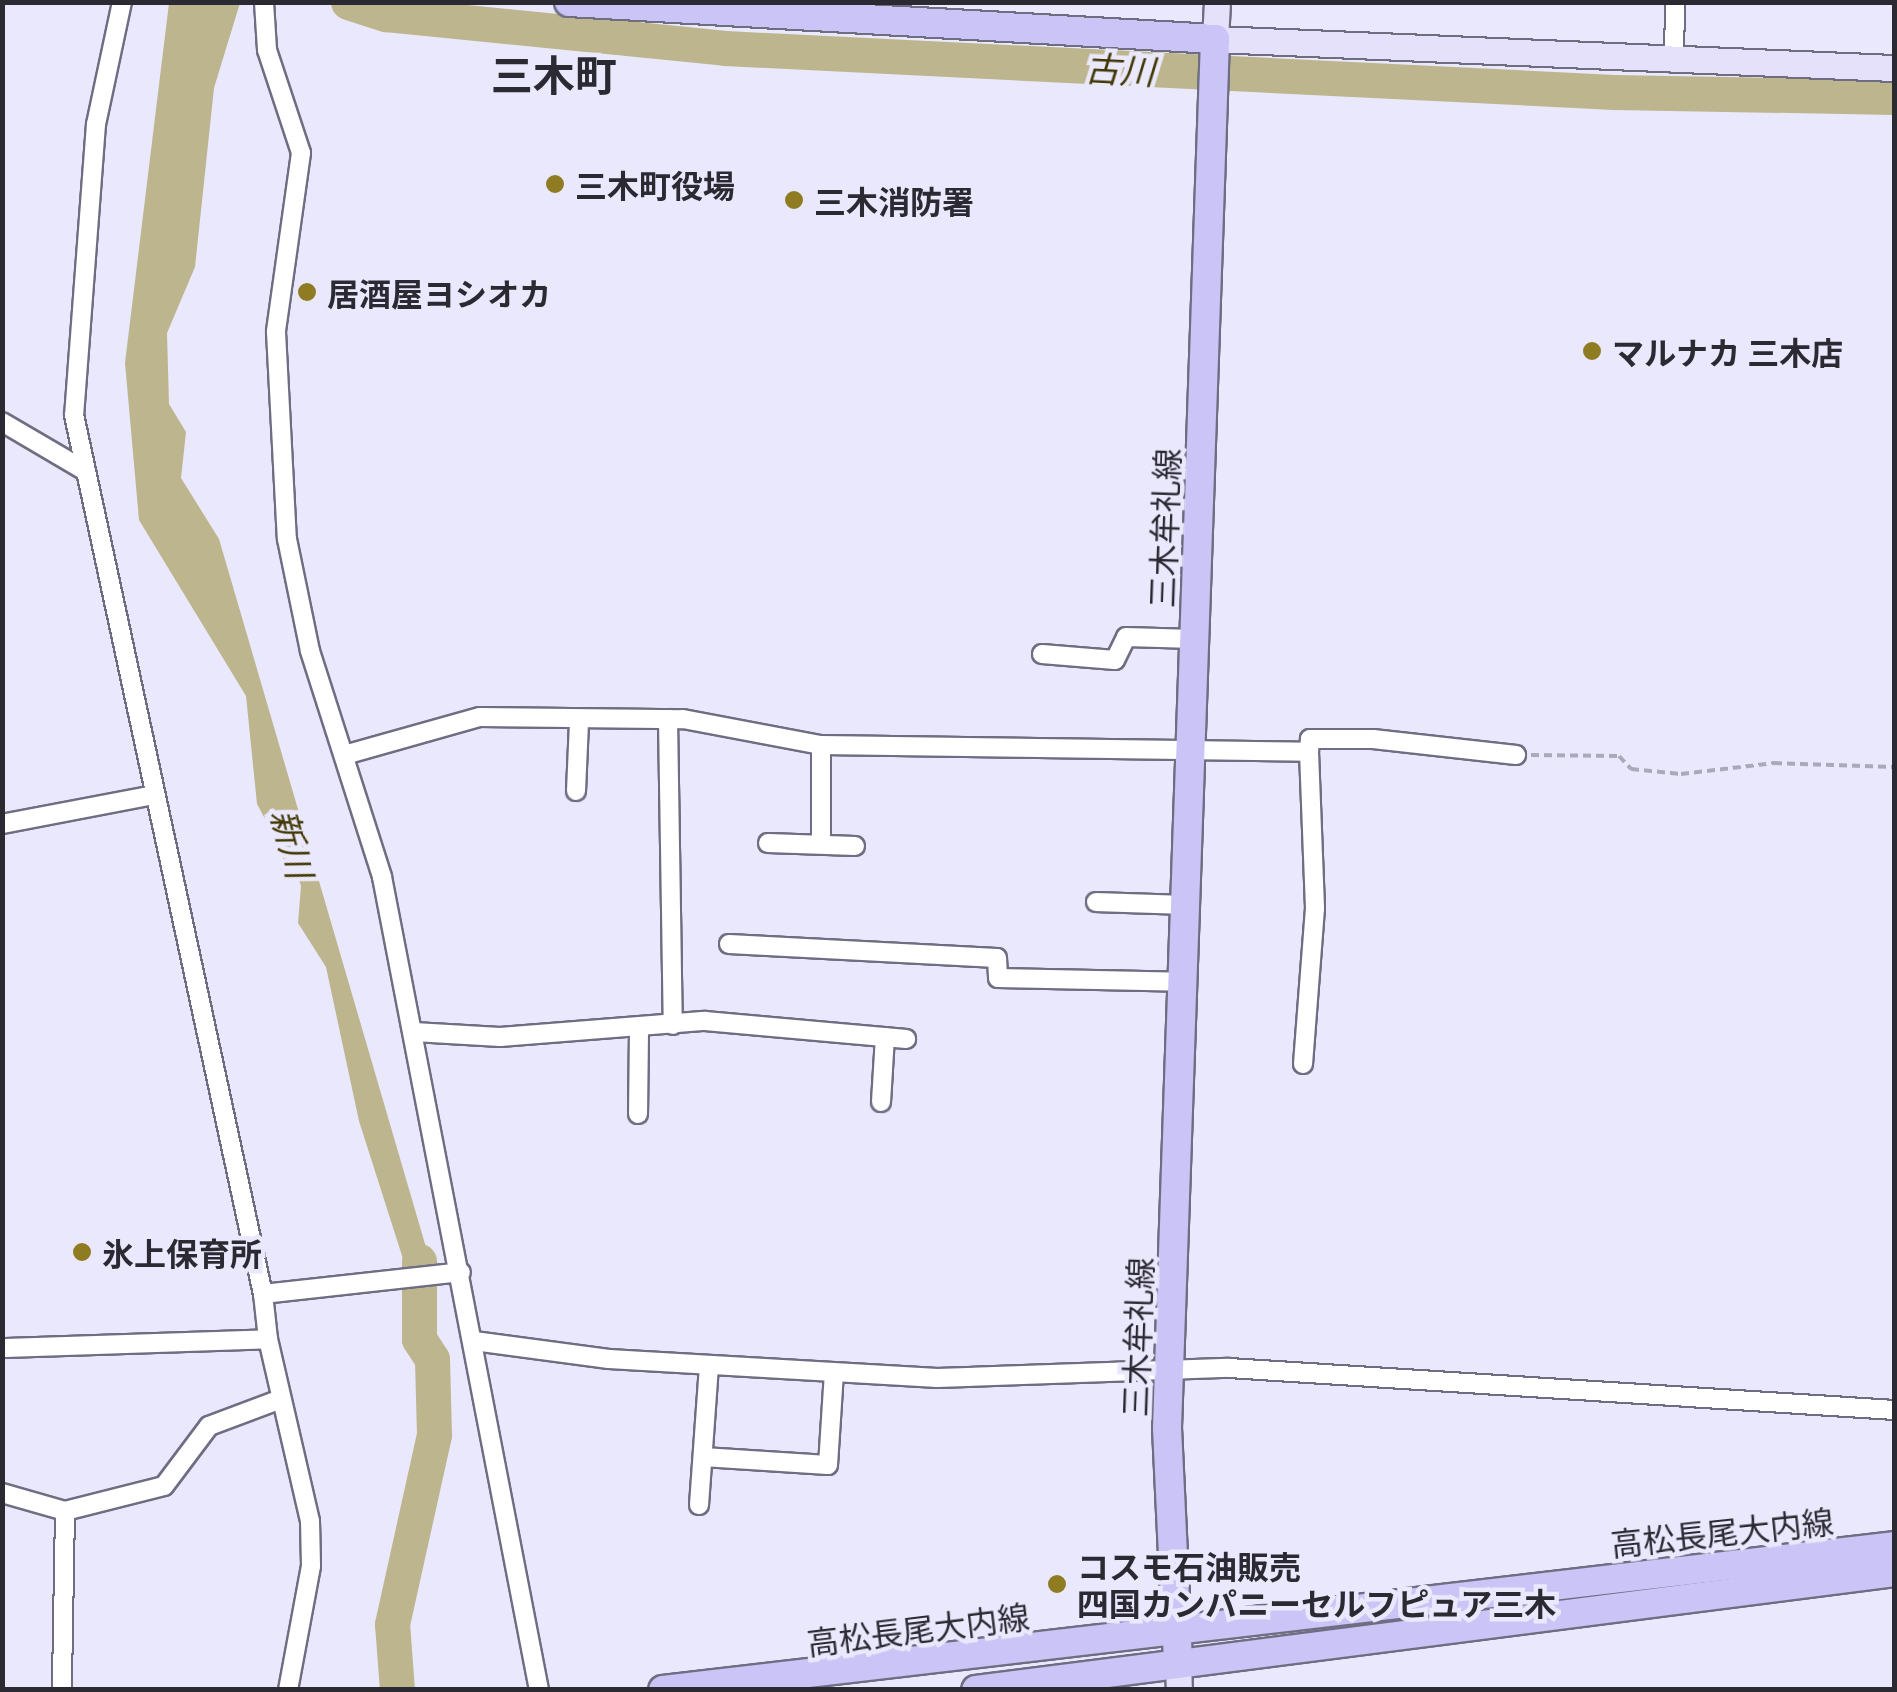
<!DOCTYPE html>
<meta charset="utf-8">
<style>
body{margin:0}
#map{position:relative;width:1897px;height:1692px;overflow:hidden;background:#eae8fc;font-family:Georgia,"Noto Sans JP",serif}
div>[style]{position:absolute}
.water>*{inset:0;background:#bdb58d}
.river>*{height:35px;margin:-17.5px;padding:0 17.5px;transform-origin:17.5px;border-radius:17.5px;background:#bdb58d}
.path>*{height:4px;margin-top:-2px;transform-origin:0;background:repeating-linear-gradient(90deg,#aaa9b9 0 8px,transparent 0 13px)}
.roads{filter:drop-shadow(2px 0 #6f6d82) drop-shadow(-2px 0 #6f6d82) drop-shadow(0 2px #6f6d82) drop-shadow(0 -2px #6f6d82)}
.street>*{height:18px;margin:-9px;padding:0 9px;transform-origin:9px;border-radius:9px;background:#fff}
.secondary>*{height:25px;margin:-12.5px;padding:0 12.5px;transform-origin:12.5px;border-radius:12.5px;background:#e5e1fb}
.primary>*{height:28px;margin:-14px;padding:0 14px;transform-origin:14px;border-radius:14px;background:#cbc4f7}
.dots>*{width:28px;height:28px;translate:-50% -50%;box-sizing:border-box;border:5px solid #eae8fc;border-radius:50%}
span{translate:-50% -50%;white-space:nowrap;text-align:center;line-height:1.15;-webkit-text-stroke:9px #eae8fc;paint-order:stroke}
.poi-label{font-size:32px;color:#2b2a33;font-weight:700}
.left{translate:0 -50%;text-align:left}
.street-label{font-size:32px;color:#2b2a33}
.water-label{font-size:35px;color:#413703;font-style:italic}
.district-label{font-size:42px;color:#2b2a33;font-weight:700}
.frame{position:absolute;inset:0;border:5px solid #2b2a33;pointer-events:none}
</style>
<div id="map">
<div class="water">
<div style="clip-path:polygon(169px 3px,240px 3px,214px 88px,195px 267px,167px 333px,169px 404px,186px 432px,181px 478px,219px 539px,430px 1261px,433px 1308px,419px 1309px,359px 1121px,326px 967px,298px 923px,301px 886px,297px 874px,280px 873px,284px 854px,257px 804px,246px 696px,139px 520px,125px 363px)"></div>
</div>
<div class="river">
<div style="left:348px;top:2px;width:40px;rotate:18deg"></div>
<div style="left:386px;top:14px;width:341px;rotate:5.7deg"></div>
<div style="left:725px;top:48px;width:890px;rotate:2.83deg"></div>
<div style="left:1614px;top:92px;width:280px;rotate:1deg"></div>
<div style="left:397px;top:1690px;width:66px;rotate:-94.3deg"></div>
<div style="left:392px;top:1624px;width:194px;rotate:-77.5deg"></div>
<div style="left:434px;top:1435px;width:76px;rotate:-91.5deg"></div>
<div style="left:432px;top:1359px;width:24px;rotate:-123deg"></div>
<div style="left:419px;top:1339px;width:78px;rotate:-90deg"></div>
</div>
<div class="path">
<div style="left:1531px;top:755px;width:88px;rotate:0.7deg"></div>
<div style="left:1619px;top:756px;width:18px;rotate:47deg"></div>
<div style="left:1631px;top:769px;width:50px;rotate:5.7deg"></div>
<div style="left:1681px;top:774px;width:94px;rotate:-6.7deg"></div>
<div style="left:1774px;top:763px;width:120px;rotate:1.9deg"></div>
</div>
<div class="roads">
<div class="street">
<div style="left:122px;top:2px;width:125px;rotate:102deg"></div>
<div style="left:96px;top:124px;width:292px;rotate:94.3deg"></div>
<div style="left:74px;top:415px;width:899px;rotate:77.87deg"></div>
<div style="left:264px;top:2px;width:48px;rotate:86.4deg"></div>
<div style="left:267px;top:50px;width:108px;rotate:71.7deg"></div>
<div style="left:301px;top:153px;width:181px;rotate:98deg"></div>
<div style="left:276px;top:332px;width:207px;rotate:87deg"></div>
<div style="left:287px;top:539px;width:114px;rotate:78.4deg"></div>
<div style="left:310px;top:651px;width:237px;rotate:72.3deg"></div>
<div style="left:382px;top:877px;width:828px;rotate:79.07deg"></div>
<div style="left:1674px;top:63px;width:61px;rotate:-89.1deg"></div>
<div style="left:2px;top:422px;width:93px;rotate:30.4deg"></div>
<div style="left:1042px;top:654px;width:73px;rotate:4.7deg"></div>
<div style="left:1115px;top:660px;width:25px;rotate:-64deg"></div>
<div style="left:1126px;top:637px;width:68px;rotate:1.7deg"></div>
<div style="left:668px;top:719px;width:306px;rotate:89.1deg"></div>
<div style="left:821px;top:745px;width:99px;rotate:90deg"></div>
<div style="left:348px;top:754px;width:137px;rotate:-15.7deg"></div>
<div style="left:480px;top:717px;width:203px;rotate:0.6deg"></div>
<div style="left:683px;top:719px;width:140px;rotate:10.7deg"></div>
<div style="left:821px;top:745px;width:488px;rotate:0.8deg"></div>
<div style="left:1309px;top:752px;width:13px;rotate:-86deg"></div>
<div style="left:1310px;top:739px;width:63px"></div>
<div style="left:1373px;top:739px;width:144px;rotate:6.4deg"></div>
<div style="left:576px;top:791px;width:70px;rotate:-87.5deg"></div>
<div style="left:2px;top:824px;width:155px;rotate:-10.8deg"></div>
<div style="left:768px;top:843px;width:87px;rotate:2deg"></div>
<div style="left:1096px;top:902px;width:89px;rotate:1.9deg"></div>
<div style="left:729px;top:944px;width:268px;rotate:3deg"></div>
<div style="left:997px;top:958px;width:20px;rotate:87deg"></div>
<div style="left:998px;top:978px;width:184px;rotate:1.2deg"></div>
<div style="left:414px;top:1032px;width:86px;rotate:3.3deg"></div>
<div style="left:500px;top:1037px;width:206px;rotate:-4.5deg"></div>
<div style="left:705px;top:1021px;width:202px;rotate:5.1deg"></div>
<div style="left:1303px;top:1064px;width:156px;rotate:-85.6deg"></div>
<div style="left:1315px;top:908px;width:156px;rotate:-92.2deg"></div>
<div style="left:881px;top:1102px;width:65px;rotate:-86.5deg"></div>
<div style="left:638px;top:1114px;width:83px;rotate:-89.3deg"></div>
<div style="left:268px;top:1339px;width:187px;rotate:77deg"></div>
<div style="left:310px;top:1521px;width:45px;rotate:88.7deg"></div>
<div style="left:311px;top:1566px;width:126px;rotate:100.5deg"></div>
<div style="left:474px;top:1341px;width:136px;rotate:7.6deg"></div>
<div style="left:609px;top:1359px;width:329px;rotate:3.3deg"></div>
<div style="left:937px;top:1378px;width:292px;rotate:-2deg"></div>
<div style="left:1229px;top:1368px;width:666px;rotate:3.61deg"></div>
<div style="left:2px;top:1348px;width:266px;rotate:-1.9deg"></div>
<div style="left:268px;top:1339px;width:45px;rotate:-96.3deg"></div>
<div style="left:263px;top:1294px;width:199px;rotate:-6.3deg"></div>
<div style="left:703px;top:1457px;width:125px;rotate:3.7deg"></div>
<div style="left:828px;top:1465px;width:92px;rotate:-86.3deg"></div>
<div style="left:2px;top:1493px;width:66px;rotate:15.9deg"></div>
<div style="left:65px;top:1511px;width:179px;rotate:91deg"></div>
<div style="left:699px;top:1505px;width:140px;rotate:-85.9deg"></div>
<div style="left:65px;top:1511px;width:102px;rotate:-14.2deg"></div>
<div style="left:164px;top:1486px;width:75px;rotate:-53.1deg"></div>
<div style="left:209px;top:1426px;width:74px;rotate:-20.6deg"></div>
</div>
<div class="secondary">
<div style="left:1217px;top:2px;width:37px;rotate:93deg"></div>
<div style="left:1215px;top:39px;width:680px;rotate:2.45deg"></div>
<div style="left:1178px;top:1664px;width:26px;rotate:88deg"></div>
</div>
<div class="primary">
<div style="left:569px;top:2px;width:647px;rotate:3.28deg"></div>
<div style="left:1215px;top:39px;width:1390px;rotate:91.98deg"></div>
<div style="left:1167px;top:1428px;width:236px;rotate:87.3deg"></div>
<div style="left:663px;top:1690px;width:1239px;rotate:-6.67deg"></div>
<div style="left:976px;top:1690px;width:926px;rotate:-7.32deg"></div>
</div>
</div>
<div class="dots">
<div style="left:555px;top:184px;background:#8f7c22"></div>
<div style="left:794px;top:200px;background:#8f7c22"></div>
<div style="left:307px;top:292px;background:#8f7c22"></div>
<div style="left:1592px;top:351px;background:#8f7c22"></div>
<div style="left:82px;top:1252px;background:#8f7c22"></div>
<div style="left:1057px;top:1584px;background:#8f7c22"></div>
</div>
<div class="poi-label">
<span class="left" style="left:575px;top:184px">三木町役場</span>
<span class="left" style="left:814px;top:200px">三木消防署</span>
<span class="left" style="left:327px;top:292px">居酒屋ヨシオカ</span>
<span class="left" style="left:1612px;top:351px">マルナカ 三木店</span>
<span class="left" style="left:102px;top:1252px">氷上保育所</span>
<span class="left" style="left:1077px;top:1584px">コスモ石油販売<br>四国カンパニーセルフピュア三木</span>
</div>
<div class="street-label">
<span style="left:1163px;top:528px;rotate:-88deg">三木牟礼線</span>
<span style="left:1136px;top:1337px;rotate:-88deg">三木牟礼線</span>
<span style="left:1722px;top:1531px;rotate:-6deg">高松長尾大内線</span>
<span style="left:918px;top:1628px;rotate:-7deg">高松長尾大内線</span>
</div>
<div class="water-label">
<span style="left:1120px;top:68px;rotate:3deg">古川</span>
<span style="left:294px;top:843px;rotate:75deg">新川</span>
</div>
<div class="district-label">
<span style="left:554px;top:73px">三木町</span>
</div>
<div class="frame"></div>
</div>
